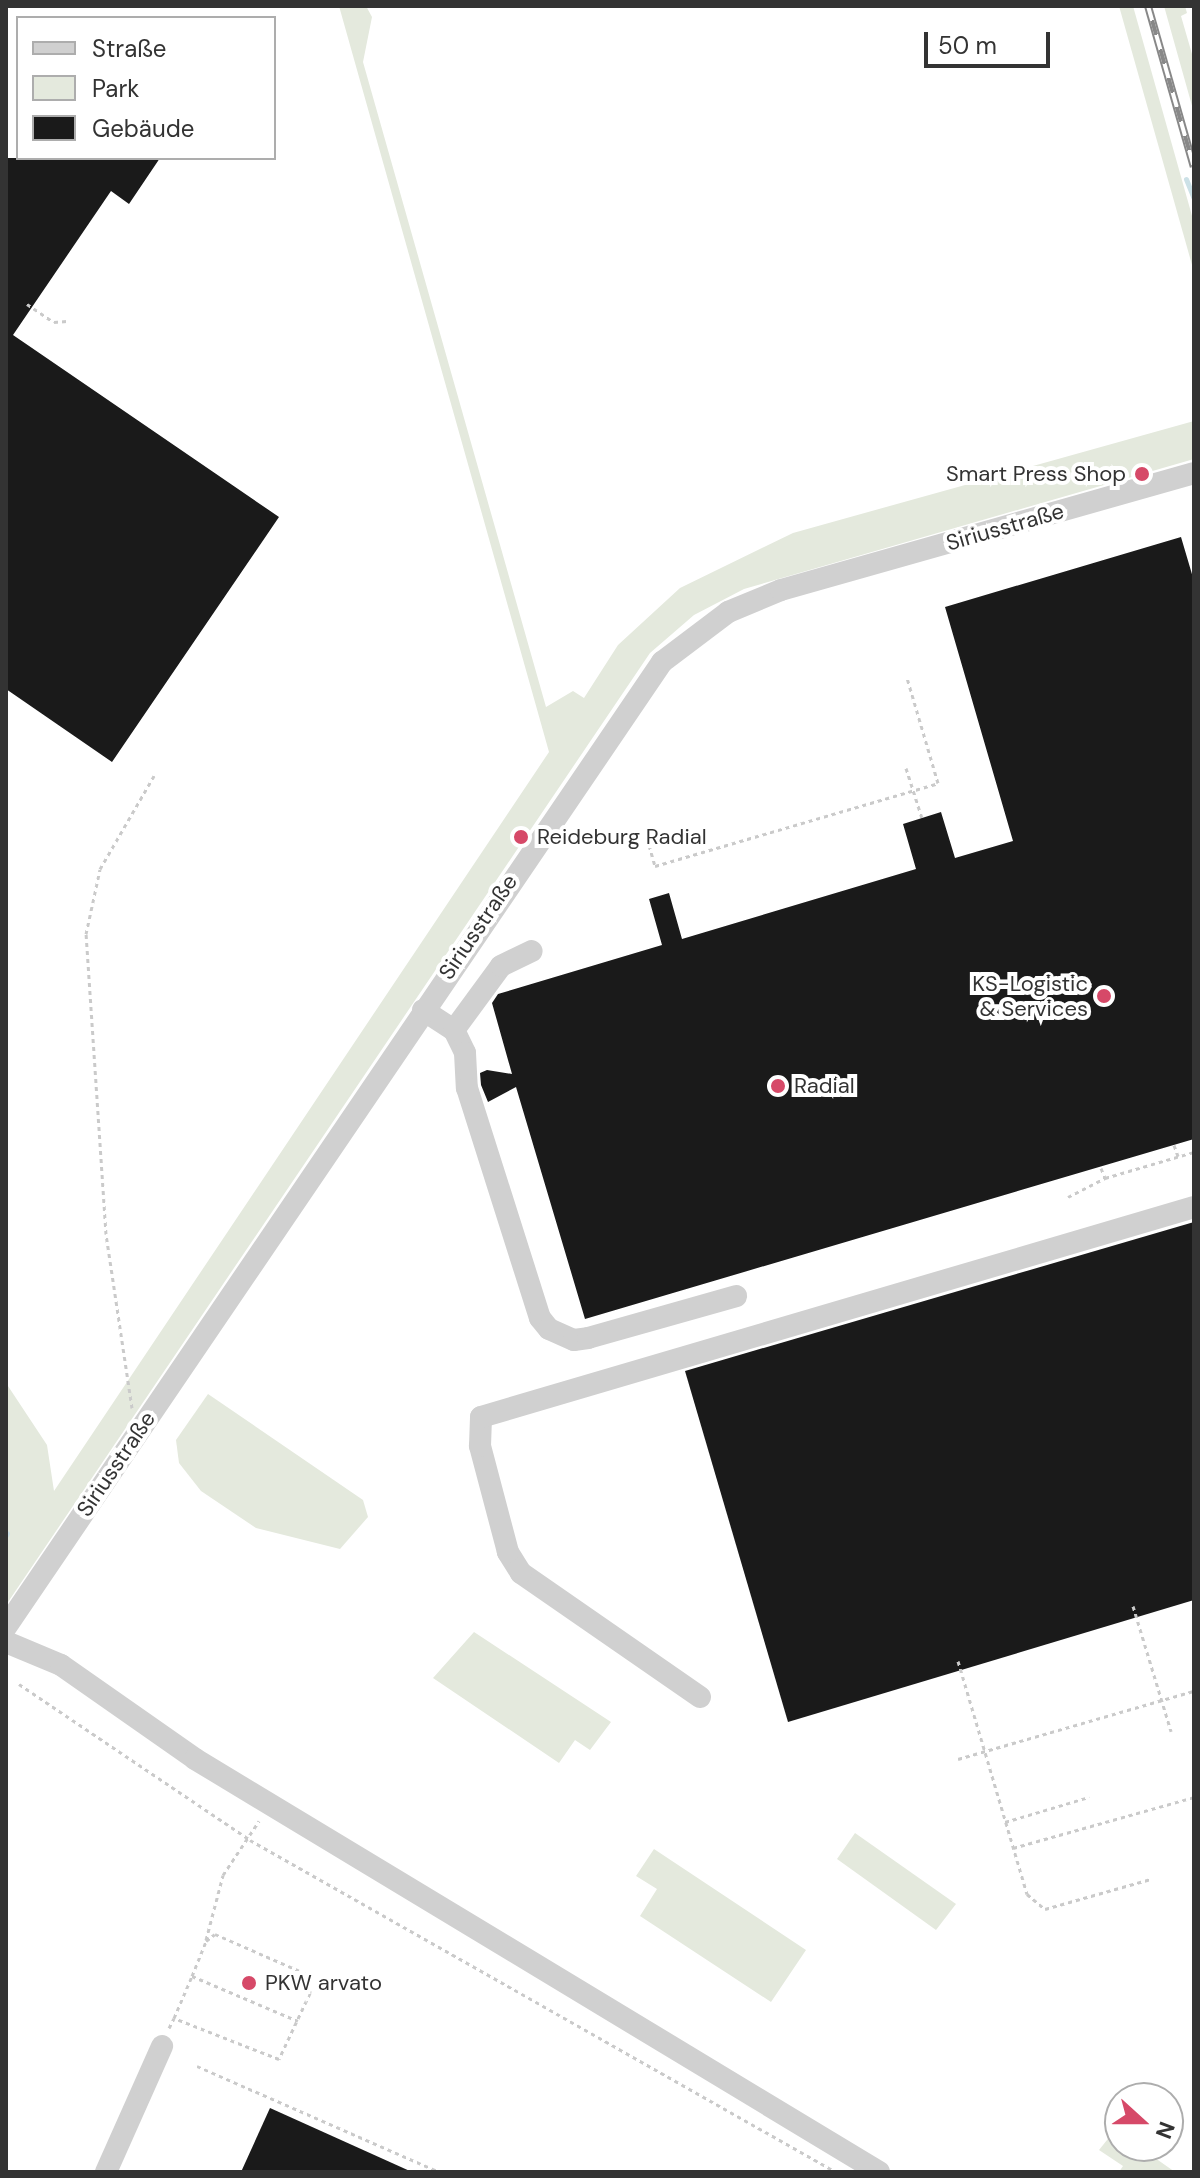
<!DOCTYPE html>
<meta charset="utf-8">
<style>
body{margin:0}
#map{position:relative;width:1200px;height:2178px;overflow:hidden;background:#fff;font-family:"DM Sans",sans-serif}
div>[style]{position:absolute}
.green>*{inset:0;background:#e4e9dd}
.stream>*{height:5px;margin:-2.5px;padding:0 2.5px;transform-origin:2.5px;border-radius:2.5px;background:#cce1e7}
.building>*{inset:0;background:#1a1a1a}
.path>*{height:3px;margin-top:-1.5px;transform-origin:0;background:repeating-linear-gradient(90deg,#cacaca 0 4px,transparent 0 8px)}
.minor>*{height:22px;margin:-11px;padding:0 11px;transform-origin:11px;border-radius:11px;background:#d0d0d0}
.rail>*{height:8px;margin-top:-4px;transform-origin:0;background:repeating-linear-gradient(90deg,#fff 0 15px,#888 0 30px);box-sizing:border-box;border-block:2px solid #888}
.dots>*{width:22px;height:22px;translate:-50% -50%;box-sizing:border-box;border:4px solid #fff;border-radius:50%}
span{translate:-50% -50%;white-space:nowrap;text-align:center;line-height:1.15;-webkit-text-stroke:8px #fff;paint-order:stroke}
.poi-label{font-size:22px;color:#333}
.right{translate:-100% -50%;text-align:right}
.left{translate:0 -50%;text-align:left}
.street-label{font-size:22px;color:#333}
.frame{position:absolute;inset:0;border:8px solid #333;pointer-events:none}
.legend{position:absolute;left:16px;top:16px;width:260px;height:144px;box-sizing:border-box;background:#fff;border:2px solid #adadad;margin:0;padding:10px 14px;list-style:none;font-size:24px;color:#333}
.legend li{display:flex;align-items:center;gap:16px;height:40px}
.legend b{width:40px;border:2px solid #adadad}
.north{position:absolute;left:1104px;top:2082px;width:80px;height:80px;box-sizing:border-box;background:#fff;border:2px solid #adadad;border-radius:50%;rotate:111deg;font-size:22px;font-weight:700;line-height:32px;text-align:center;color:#333}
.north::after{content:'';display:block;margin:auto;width:28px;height:36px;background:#d64968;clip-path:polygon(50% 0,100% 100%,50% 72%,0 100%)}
.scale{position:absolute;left:924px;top:32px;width:126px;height:36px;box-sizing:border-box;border:4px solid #333;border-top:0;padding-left:10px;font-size:24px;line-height:28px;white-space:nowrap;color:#333;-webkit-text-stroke:6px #fff;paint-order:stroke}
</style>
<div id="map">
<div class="green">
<div style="clip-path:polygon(339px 6px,366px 6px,372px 17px,363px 62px,546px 707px,573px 691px,584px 698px,618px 645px,680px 588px,793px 533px,1194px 421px,1194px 459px,744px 589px,694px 615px,650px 653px,6px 1605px,6px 1383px,47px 1445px,54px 1491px,549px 752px)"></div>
<div style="clip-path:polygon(1119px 6px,1133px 6px,1194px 223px,1194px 272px)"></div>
<div style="clip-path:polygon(1164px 6px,1185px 6px,1187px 13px,1181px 16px,1194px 61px,1194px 113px)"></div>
<div style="clip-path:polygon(208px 1394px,363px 1500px,368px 1517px,340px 1549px,256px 1528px,201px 1491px,179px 1463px,176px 1440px)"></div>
<div style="clip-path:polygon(474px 1632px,611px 1722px,590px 1750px,575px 1740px,559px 1763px,433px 1678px)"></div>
<div style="clip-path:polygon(855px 1833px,956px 1904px,936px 1930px,837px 1859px)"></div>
<div style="clip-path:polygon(654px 1849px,806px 1950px,771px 2002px,640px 1916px,657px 1889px,636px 1876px)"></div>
<div style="clip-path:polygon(1115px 2130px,1120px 2146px,1138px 2146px,1175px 2172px,1119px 2172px,1123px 2166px,1099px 2150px)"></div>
</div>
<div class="stream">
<div style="left:1186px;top:179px;width:22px;rotate:68deg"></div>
<div style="left:6px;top:1535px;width:2px;rotate:-63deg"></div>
</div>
<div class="building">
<div style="clip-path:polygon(6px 158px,160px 158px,129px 204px,111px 191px,13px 335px,279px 517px,112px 762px,6px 689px)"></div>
<div style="clip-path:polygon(1181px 537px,1194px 581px,1194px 1139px,585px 1319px,516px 1087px,488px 1102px,481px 1085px,480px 1073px,487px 1070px,512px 1074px,492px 1003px,498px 994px,662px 945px,649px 899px,669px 893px,682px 939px,916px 869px,903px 824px,941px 812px,955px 858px,1013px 841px,945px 607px)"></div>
<div style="clip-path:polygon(1194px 1222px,1194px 1600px,788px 1722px,685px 1371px)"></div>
<div style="clip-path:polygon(270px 2108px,412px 2172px,241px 2172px)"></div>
</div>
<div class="path">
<div style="left:27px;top:304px;width:32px;rotate:34deg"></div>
<div style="left:54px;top:322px;width:13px;rotate:-4deg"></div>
<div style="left:906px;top:768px;width:52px;rotate:72.3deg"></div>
<div style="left:649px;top:845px;width:22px;rotate:74deg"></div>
<div style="left:655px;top:866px;width:295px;rotate:-16.3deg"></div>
<div style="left:938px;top:783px;width:109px;rotate:-106.4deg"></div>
<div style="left:1174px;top:1145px;width:12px;rotate:70deg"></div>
<div style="left:1101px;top:1168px;width:11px;rotate:68deg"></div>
<div style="left:1068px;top:1197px;width:42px;rotate:-27.2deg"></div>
<div style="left:1105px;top:1178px;width:93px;rotate:-16.3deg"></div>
<div style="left:132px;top:1408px;width:176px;rotate:-98.5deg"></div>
<div style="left:106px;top:1234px;width:301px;rotate:-93.8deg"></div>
<div style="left:86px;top:934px;width:66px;rotate:-77.8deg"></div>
<div style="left:100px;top:869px;width:108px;rotate:-59.9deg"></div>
<div style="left:1133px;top:1606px;width:131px;rotate:73.1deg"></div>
<div style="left:958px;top:1661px;width:243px;rotate:73.5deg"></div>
<div style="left:1027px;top:1894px;width:23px;rotate:40deg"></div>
<div style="left:1045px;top:1909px;width:110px;rotate:-15.8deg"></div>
<div style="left:19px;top:1684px;width:279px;rotate:34deg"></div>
<div style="left:250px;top:1840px;width:674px;rotate:29.53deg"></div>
<div style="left:958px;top:1759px;width:246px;rotate:-16.1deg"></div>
<div style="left:1005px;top:1822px;width:88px;rotate:-16.6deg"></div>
<div style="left:1013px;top:1848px;width:188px;rotate:-15.7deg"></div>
<div style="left:206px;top:1940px;width:67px;rotate:-75.3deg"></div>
<div style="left:223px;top:1875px;width:65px;rotate:-56.3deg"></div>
<div style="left:192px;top:1976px;width:115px;rotate:23deg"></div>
<div style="left:169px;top:2028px;width:11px;rotate:-63deg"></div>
<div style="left:174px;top:2018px;width:46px;rotate:-66.8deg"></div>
<div style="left:192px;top:1976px;width:38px;rotate:-68deg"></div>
<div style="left:206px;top:1941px;width:11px;rotate:-38deg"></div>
<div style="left:215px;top:1934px;width:103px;rotate:23.6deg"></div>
<div style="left:309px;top:1975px;width:18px;rotate:87deg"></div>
<div style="left:310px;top:1993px;width:73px;rotate:115.2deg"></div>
<div style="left:279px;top:2059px;width:113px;rotate:-158.7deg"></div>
<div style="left:197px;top:2066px;width:265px;rotate:23.6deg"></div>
</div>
<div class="minor">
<div style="left:423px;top:1010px;width:37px;rotate:33deg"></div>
<div style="left:454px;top:1030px;width:25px;rotate:64deg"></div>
<div style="left:465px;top:1053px;width:35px;rotate:87deg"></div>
<div style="left:467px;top:1088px;width:241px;rotate:72.4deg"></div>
<div style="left:540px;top:1318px;width:14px;rotate:51deg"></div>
<div style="left:549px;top:1329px;width:27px;rotate:24deg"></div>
<div style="left:574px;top:1340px;width:14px;rotate:-8deg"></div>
<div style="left:588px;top:1338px;width:154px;rotate:-15.8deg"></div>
<div style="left:454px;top:1030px;width:79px;rotate:-53.7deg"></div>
<div style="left:501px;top:966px;width:34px;rotate:-26deg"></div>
<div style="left:6px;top:1627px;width:1167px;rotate:-55.79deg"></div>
<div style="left:662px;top:662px;width:83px;rotate:-37.1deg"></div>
<div style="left:728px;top:612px;width:57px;rotate:-22.5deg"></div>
<div style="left:781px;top:590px;width:429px;rotate:-15.8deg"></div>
<div style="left:6px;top:1642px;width:60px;rotate:22.7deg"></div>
<div style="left:61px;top:1665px;width:164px;rotate:35deg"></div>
<div style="left:195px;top:1759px;width:799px;rotate:31.12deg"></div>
<div style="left:700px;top:1697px;width:218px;rotate:-145.3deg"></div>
<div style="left:521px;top:1573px;width:25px;rotate:-122deg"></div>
<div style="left:508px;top:1552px;width:110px;rotate:-104.8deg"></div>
<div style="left:480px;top:1446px;width:29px;rotate:-88deg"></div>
<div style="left:481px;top:1417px;width:743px;rotate:-16.41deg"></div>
<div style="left:106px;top:2172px;width:138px;rotate:-66deg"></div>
</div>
<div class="rail">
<div style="left:1148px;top:6px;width:167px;rotate:74.1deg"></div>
</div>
<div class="dots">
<div style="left:1142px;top:474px;background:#d64968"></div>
<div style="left:521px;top:837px;background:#d64968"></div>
<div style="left:1104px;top:996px;background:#d64968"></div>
<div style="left:778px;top:1086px;background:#d64968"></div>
<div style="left:249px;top:1983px;background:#d64968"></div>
</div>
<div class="poi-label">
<span class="right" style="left:1126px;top:474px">Smart Press Shop</span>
<span class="left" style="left:537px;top:837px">Reideburg Radial</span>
<span class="right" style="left:1088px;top:996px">KS-Logistic<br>&amp; Services</span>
<span class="left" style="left:794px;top:1086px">Radial</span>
<span class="left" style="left:265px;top:1983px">PKW arvato</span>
</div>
<div class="street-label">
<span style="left:1005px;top:527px;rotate:-16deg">Siriusstraße</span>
<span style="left:478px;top:927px;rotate:-56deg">Siriusstraße</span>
<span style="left:116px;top:1464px;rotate:-56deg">Siriusstraße</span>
</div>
<div class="frame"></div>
<ul class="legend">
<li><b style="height:10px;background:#d0d0d0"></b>Straße</li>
<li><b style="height:22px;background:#e4e9dd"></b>Park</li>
<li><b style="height:22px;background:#1a1a1a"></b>Gebäude</li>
</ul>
<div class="north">N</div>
<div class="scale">50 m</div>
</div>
